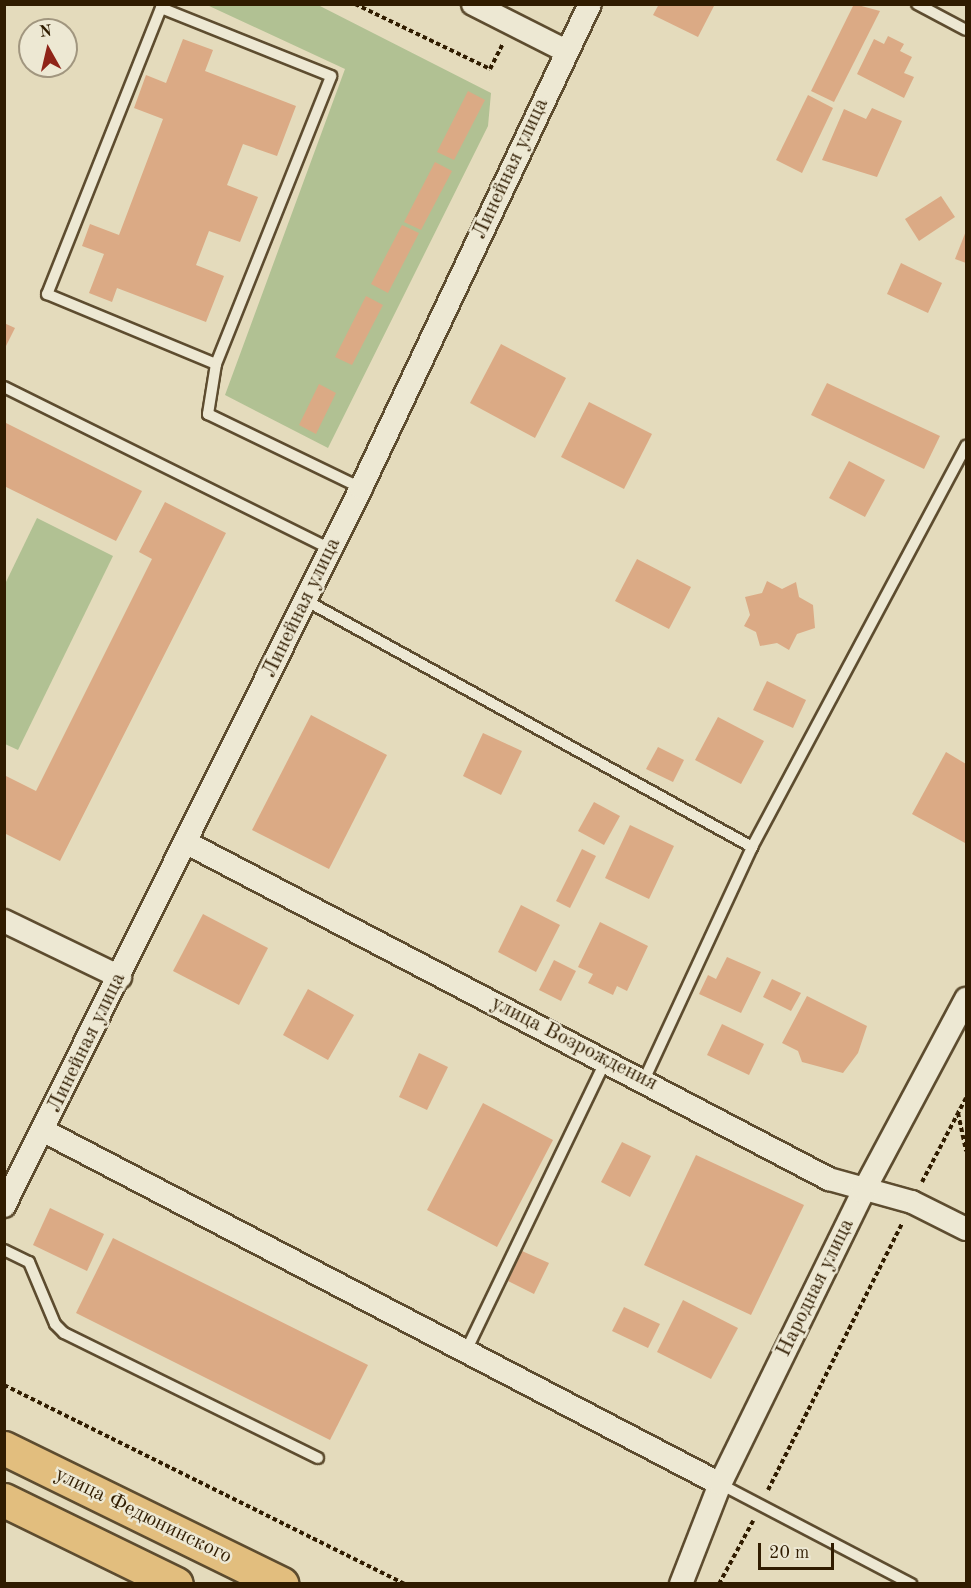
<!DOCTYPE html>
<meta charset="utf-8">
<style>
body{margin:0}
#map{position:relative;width:971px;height:1588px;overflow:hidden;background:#e4dbbc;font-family:"Old Standard TT",serif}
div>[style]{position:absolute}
.green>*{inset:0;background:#b1c193}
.building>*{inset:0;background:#dbaa85}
.path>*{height:4px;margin-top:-2px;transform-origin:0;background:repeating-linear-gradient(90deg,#301c00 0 4.5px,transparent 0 7.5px)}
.roads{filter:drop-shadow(2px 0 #5d4c2f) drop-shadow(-2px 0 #5d4c2f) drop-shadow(0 2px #5d4c2f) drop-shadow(0 -2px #5d4c2f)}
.lane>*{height:10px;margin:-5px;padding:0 5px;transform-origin:5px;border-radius:5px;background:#ede8d3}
.street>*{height:22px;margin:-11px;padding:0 11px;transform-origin:11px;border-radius:11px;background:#ede8d3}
.highway>*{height:33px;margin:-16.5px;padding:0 16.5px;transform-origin:16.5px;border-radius:16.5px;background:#e2be7e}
span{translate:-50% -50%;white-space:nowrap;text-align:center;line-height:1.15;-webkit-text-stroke:5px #ede8d3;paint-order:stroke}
.street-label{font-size:21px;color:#301c00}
.frame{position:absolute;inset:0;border:6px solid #301c00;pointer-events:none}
.north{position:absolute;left:18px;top:18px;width:60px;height:60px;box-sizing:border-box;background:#ede8d3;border:2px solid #a1967f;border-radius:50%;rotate:352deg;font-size:16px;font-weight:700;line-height:24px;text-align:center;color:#301c00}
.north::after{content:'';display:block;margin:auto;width:21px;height:27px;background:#8f2418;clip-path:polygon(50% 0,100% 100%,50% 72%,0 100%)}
.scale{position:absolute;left:758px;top:1543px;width:76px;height:27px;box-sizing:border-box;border:3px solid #301c00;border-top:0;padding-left:8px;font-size:18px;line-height:21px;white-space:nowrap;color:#301c00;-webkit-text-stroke:4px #ede8d3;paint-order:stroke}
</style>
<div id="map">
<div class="green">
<div style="clip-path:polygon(207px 5px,318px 5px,491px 93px,488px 126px,328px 448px,225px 395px,345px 69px)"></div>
<div style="clip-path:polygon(37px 518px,113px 556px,18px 750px,5px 744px,5px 584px)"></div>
</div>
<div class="building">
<div style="clip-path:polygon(659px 4px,715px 4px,698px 37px,653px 15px)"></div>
<div style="clip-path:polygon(854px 4px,880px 11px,834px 102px,811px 91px)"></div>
<div style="clip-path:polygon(888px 36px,904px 44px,900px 51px,912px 57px,904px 73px,914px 77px,904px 98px,857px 74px,874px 39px,884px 44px)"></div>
<div style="clip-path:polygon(183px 39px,213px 50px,205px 71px,296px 106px,277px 156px,243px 144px,227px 185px,258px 197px,240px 242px,209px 231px,196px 265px,224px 276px,206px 322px,117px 288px,112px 302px,89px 293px,104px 254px,82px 246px,90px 224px,119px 235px,163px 119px,134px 108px,146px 75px,166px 83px)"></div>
<div style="clip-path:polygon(468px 91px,485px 100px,454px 160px,437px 152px)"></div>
<div style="clip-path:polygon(808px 95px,833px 108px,802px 173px,776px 160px)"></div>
<div style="clip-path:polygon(872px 108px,902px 121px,877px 177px,822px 160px,844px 109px,866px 119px)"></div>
<div style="clip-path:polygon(435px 162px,452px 171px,421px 230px,404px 222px)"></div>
<div style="clip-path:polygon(941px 196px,955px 217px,919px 241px,905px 219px)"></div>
<div style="clip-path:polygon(402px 225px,419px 233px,388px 293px,371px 284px)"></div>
<div style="clip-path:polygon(966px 231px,966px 263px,955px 259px)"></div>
<div style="clip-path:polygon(901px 263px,942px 283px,928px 313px,887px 294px)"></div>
<div style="clip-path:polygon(366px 296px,383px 305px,352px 365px,335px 357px)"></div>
<div style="clip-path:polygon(4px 323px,15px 328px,4px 350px)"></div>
<div style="clip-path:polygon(501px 344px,566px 378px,535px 438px,470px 403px)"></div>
<div style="clip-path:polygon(827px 383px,940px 436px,924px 469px,811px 415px)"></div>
<div style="clip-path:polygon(319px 384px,336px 393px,316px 434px,299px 425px)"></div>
<div style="clip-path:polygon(589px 402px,652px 434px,624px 489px,561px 457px)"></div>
<div style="clip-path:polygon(4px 422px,142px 491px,116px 541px,4px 486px)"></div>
<div style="clip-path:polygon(849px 461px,885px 480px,865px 517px,829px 498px)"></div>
<div style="clip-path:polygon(165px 502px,226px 533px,60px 861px,4px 833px,4px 775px,36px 791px,152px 559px,139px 552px)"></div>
<div style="clip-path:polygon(637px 559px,691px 587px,669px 629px,615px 601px)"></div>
<div style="clip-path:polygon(767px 581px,782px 589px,796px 582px,799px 597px,813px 605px,815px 628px,797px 634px,789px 650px,777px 643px,760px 646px,756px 632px,744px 626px,750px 615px,745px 597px,762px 593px)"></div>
<div style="clip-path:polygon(767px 681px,806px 700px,793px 728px,753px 710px)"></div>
<div style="clip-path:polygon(311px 715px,387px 755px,329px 869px,252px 830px)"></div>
<div style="clip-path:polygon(718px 717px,764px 741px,741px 784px,695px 760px)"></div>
<div style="clip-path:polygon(483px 733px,522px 751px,501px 795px,463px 776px)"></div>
<div style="clip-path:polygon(658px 747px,684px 760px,673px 782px,646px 769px)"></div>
<div style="clip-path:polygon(946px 752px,966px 764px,965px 843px,912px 814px)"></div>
<div style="clip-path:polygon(594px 802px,620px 816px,604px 845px,578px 831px)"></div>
<div style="clip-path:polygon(630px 825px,674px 846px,649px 899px,605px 878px)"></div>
<div style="clip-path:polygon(582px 849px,596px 856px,570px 908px,556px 901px)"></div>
<div style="clip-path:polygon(521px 905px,560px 925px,536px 972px,498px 952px)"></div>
<div style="clip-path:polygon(203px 914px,268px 948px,239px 1005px,173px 971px)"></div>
<div style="clip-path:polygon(600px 922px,648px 946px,627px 991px,617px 986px,613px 995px,588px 983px,593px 974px,578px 967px)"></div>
<div style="clip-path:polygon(727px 957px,761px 972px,741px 1013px,699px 994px,708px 975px,716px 979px)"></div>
<div style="clip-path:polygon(554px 960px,576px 971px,561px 1001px,539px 990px)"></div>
<div style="clip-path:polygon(772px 979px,801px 993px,791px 1011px,763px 997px)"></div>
<div style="clip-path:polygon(308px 989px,354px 1015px,328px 1060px,283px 1035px)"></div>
<div style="clip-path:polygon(807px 996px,867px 1026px,858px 1053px,843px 1073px,802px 1062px,798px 1051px,782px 1043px)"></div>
<div style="clip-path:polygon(722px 1024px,764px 1044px,749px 1075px,707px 1055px)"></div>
<div style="clip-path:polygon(419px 1053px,448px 1067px,427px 1110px,399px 1097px)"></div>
<div style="clip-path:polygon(483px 1103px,553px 1140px,497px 1247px,427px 1210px)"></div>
<div style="clip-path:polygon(622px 1142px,651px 1156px,630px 1197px,601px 1182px)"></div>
<div style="clip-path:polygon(696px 1155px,804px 1205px,751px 1315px,644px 1265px)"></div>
<div style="clip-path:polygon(50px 1208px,104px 1234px,87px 1271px,33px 1245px)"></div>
<div style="clip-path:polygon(113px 1238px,368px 1365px,330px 1440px,76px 1313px)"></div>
<div style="clip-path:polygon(522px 1251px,549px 1263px,534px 1294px,508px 1281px)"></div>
<div style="clip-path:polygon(683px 1300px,738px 1328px,711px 1379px,657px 1352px)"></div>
<div style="clip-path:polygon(624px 1307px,660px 1324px,648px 1348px,612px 1331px)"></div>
</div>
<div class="path">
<div style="left:355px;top:4px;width:150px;rotate:25.7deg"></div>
<div style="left:490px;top:69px;width:27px;rotate:-63deg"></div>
<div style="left:966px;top:1098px;width:17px;rotate:118deg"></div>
<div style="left:958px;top:1113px;width:39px;rotate:78deg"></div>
<div style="left:922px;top:1182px;width:78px;rotate:-62.4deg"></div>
<div style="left:4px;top:1385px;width:448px;rotate:26.4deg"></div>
<div style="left:768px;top:1490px;width:299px;rotate:-63.3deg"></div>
<div style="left:719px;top:1584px;width:72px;rotate:-61.6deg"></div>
</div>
<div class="roads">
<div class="lane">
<div style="left:917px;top:4px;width:55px;rotate:28deg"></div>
<div style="left:216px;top:364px;width:310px;rotate:-68.2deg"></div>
<div style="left:331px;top:76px;width:183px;rotate:-158.2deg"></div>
<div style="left:161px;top:8px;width:308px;rotate:111.7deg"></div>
<div style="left:47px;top:294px;width:183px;rotate:22.5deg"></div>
<div style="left:216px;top:364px;width:51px;rotate:99.1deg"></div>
<div style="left:208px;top:414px;width:170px;rotate:25.8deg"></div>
<div style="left:4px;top:387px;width:365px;rotate:26.4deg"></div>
<div style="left:305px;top:600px;width:511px;rotate:28.92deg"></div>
<div style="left:644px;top:1080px;width:257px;rotate:-65.1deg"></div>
<div style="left:752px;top:847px;width:455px;rotate:-61.9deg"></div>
<div style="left:4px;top:1250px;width:28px;rotate:26deg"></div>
<div style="left:29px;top:1262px;width:67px;rotate:67.2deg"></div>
<div style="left:55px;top:1324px;width:13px;rotate:45deg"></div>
<div style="left:64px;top:1333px;width:283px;rotate:26.2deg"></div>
<div style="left:466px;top:1351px;width:323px;rotate:-64.3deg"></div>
<div style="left:720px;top:1484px;width:216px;rotate:27.6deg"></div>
</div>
<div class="street">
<div style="left:473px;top:4px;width:104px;rotate:26.8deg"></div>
<div style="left:187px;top:843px;width:725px;rotate:27.63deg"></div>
<div style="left:829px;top:1179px;width:86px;rotate:15.5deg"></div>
<div style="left:912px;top:1202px;width:60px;rotate:26.6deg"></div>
<div style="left:4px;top:921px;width:129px;rotate:25.8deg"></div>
<div style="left:44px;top:1131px;width:763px;rotate:27.57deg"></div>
<div style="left:4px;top:1206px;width:802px;rotate:-63.56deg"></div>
<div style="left:361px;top:488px;width:535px;rotate:-64.68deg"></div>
<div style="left:681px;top:1584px;width:107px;rotate:-68.7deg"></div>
<div style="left:720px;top:1484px;width:325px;rotate:-63.9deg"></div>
<div style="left:863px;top:1192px;width:219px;rotate:-61.9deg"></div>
</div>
<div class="highway">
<div style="left:4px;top:1448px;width:309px;rotate:26.1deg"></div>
<div style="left:4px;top:1500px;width:191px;rotate:26deg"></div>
</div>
</div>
<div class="street-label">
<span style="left:511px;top:169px;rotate:-65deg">Линейная улица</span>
<span style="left:302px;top:608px;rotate:-64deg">Линейная улица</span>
<span style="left:87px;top:1043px;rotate:-64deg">Линейная улица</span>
<span style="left:574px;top:1044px;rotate:27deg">улица Возрождения</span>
<span style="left:816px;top:1288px;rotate:-64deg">Народная улица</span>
<span style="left:143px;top:1516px;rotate:26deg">улица Федюнинского</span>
</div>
<div class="frame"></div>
<div class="north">N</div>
<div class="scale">20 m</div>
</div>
